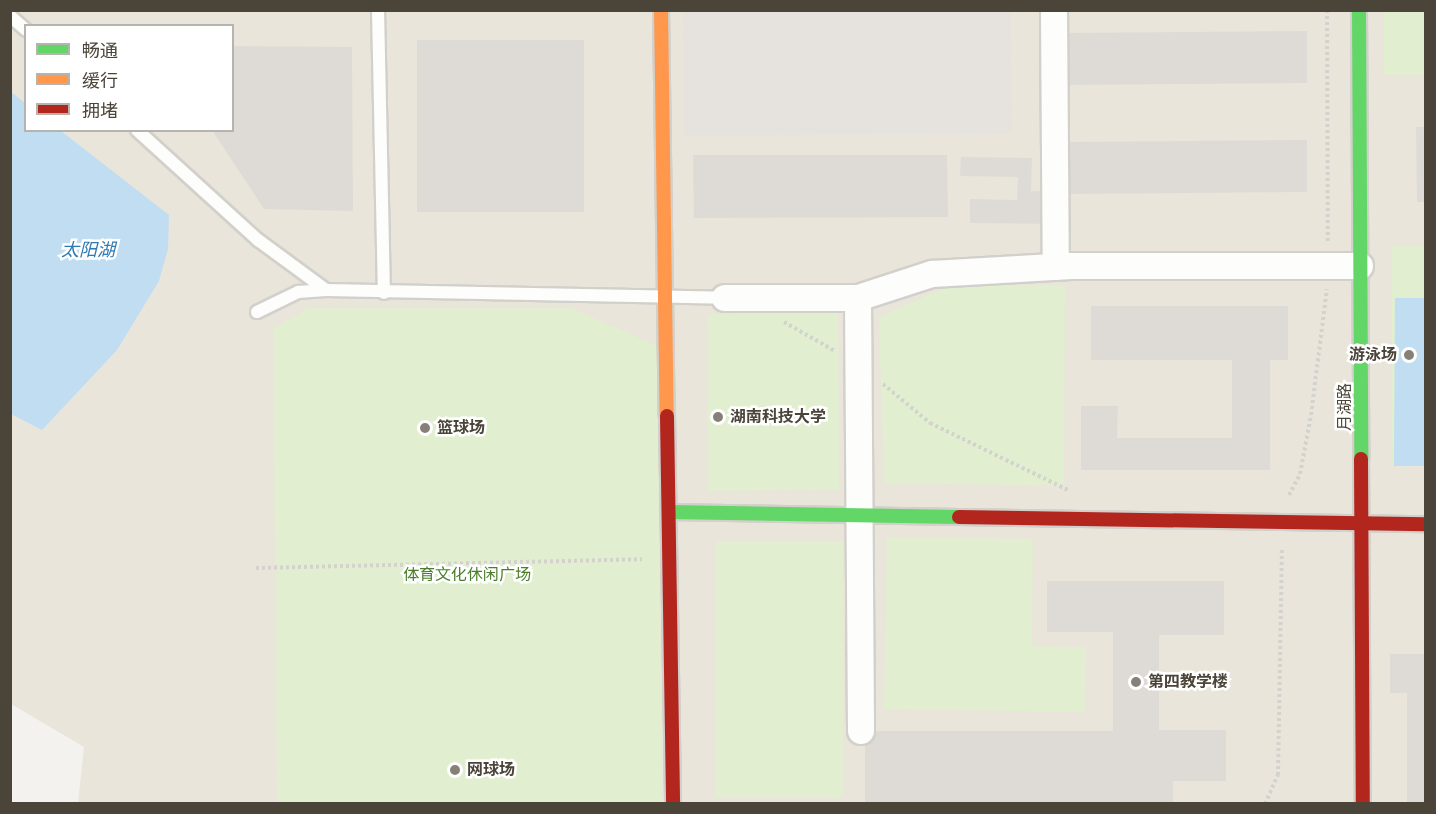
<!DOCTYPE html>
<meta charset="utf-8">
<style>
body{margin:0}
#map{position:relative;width:1436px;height:814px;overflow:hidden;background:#f4f2ee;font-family:Rubik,"Noto Sans SC",sans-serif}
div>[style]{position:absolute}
.education>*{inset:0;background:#eae5da}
.green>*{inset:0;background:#e1eecf}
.parking>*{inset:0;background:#e6e3df}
.water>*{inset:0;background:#c0ddf1}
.building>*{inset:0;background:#dedbd6}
.path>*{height:4px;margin-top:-2px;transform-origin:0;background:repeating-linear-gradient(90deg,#d3d2cc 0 3px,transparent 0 6px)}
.roads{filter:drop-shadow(2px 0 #d2d0cb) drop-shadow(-2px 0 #d2d0cb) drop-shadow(0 2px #d2d0cb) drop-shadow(0 -2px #d2d0cb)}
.lane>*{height:12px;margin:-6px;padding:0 6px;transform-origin:6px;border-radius:6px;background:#fdfdfc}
.street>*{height:26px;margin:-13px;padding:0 13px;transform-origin:13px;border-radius:13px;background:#fdfdfc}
.fast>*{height:14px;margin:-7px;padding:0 7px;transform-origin:7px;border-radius:7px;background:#63d668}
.slow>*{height:14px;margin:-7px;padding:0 7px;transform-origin:7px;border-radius:7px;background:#ff974d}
.jam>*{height:14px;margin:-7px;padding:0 7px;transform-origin:7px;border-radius:7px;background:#b3261e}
.dots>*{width:16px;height:16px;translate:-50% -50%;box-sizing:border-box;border:3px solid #fff;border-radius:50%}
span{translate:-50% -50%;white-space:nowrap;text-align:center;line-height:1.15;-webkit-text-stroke:5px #fff;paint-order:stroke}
.poi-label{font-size:16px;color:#4b4439;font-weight:700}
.right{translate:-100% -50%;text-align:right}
.left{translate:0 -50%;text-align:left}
.street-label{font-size:16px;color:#4b4439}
.park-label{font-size:16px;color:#4a7f2a}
.water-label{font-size:18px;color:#2e7ab2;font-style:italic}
.frame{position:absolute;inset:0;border:12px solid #4b4439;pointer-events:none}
.legend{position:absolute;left:24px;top:24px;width:210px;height:108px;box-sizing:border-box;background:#fff;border:2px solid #b7b4b0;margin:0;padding:8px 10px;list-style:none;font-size:18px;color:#4b4439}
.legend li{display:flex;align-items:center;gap:12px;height:30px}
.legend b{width:30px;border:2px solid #b7b4b0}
</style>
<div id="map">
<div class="education">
<div style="clip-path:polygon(evenodd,11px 11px,1425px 11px,1425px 803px,78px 803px,84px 747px,11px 704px,11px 11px,26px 26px,232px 26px,232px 130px,26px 130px,26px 26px)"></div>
</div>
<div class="green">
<div style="clip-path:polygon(1384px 11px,1425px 11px,1425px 75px,1383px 75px)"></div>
<div style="clip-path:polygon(1392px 246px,1425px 246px,1425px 464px,1392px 464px)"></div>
<div style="clip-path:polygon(951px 285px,1065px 285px,1064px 486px,884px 483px,879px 317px)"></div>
<div style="clip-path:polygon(308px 308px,571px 308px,657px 346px,662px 803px,277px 803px,273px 329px)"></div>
<div style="clip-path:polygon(838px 313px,839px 490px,708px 491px,707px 314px)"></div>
<div style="clip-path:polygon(887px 537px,1033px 539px,1032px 646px,1086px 647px,1085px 712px,884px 709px)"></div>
<div style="clip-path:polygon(715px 541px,843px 541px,843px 798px,715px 798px)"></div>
</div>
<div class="parking">
<div style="clip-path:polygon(683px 11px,1011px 11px,1012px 134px,684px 136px)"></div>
</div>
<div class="water">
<div style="clip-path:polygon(11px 92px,25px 103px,26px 130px,61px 131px,169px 215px,168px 249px,159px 281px,117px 350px,42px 430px,11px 414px)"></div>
<div style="clip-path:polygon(1395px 298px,1425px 298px,1425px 466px,1394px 466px)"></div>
</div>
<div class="building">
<div style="clip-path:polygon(1307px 31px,1307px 83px,1069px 85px,1068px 33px)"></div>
<div style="clip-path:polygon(417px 40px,584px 40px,584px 212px,417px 212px)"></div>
<div style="clip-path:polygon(232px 46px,352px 47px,353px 211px,264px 209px,212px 130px,232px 130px)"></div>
<div style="clip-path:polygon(1416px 127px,1426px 127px,1426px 202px,1417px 202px)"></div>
<div style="clip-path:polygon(1307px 140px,1307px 192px,1069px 194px,1068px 142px)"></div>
<div style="clip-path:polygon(693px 155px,947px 155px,948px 217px,694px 218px)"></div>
<div style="clip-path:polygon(961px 157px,1032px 158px,1031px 191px,1053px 192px,1053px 224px,970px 223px,970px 199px,1017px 200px,1018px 177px,960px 176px)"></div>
<div style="clip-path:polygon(1091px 306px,1288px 306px,1288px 360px,1270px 360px,1270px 470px,1081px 470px,1081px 406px,1118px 406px,1117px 438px,1232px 438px,1232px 360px,1091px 360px)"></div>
<div style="clip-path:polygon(1047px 581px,1224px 581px,1224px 635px,1159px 635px,1159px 730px,1226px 730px,1226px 781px,1173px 781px,1173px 804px,865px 804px,865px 731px,1113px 731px,1113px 632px,1047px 632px)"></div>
<div style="clip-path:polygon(1390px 654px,1426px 654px,1426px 804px,1407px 804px,1407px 693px,1390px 693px)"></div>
</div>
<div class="path">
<div style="left:1327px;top:10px;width:232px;rotate:89.8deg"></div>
<div style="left:784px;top:322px;width:59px;rotate:29.6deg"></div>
<div style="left:883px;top:384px;width:61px;rotate:39.7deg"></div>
<div style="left:930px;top:423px;width:156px;rotate:25.9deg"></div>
<div style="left:1289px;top:495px;width:24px;rotate:-62deg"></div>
<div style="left:1300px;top:474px;width:60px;rotate:-79.4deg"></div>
<div style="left:1311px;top:415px;width:127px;rotate:-82.8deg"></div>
<div style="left:256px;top:568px;width:386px;rotate:-1.3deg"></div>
<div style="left:1265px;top:804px;width:32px;rotate:-66deg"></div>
<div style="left:1278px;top:775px;width:226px;rotate:-89deg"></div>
</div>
<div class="roads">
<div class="lane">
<div style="left:378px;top:10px;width:283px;rotate:88.8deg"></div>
<div style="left:10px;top:16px;width:21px;rotate:41deg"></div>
<div style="left:137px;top:130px;width:164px;rotate:42.3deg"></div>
<div style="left:258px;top:240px;width:84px;rotate:36.3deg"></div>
<div style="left:326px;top:290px;width:399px;rotate:1.1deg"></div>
<div style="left:257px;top:312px;width:46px;rotate:-26deg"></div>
<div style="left:298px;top:292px;width:28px;rotate:-4deg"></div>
</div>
<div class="street">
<div style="left:1054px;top:10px;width:257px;rotate:89.6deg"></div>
<div style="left:725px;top:298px;width:133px"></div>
<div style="left:858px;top:298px;width:433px;rotate:89.6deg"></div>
<div style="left:858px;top:298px;width:78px;rotate:-18deg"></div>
<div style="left:932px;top:274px;width:139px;rotate:-3.3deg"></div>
<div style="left:1071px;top:266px;width:289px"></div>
</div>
<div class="fast">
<div style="left:1359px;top:10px;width:449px;rotate:89.7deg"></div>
<div style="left:670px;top:512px;width:289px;rotate:1deg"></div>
</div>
<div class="slow">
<div style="left:661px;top:10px;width:406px;rotate:89.2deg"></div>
</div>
<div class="jam">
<div style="left:667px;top:416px;width:388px;rotate:89.1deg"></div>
<div style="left:1361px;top:459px;width:345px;rotate:89.7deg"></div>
<div style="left:959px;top:517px;width:467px;rotate:0.9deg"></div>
</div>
</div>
<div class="dots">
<div style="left:1409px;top:355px;background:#868178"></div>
<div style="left:718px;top:417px;background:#868178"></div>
<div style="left:425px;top:428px;background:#868178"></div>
<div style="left:1136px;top:682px;background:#868178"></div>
<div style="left:455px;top:770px;background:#868178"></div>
</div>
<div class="poi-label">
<span class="right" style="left:1397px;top:355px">游泳场</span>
<span class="left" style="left:730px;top:417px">湖南科技大学</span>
<span class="left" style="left:437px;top:428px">篮球场</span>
<span class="left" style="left:1148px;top:682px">第四教学楼</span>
<span class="left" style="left:467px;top:770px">网球场</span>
</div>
<div class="street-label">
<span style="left:1345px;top:407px;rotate:-90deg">月湖路</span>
</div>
<div class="park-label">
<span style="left:467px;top:575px">体育文化休闲广场</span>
</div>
<div class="water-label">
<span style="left:88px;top:250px">太阳湖</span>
</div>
<div class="frame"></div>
<ul class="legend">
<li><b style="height:8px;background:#63d668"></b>畅通</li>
<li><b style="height:8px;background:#ff974d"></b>缓行</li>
<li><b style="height:8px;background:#b3261e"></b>拥堵</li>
</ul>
</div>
